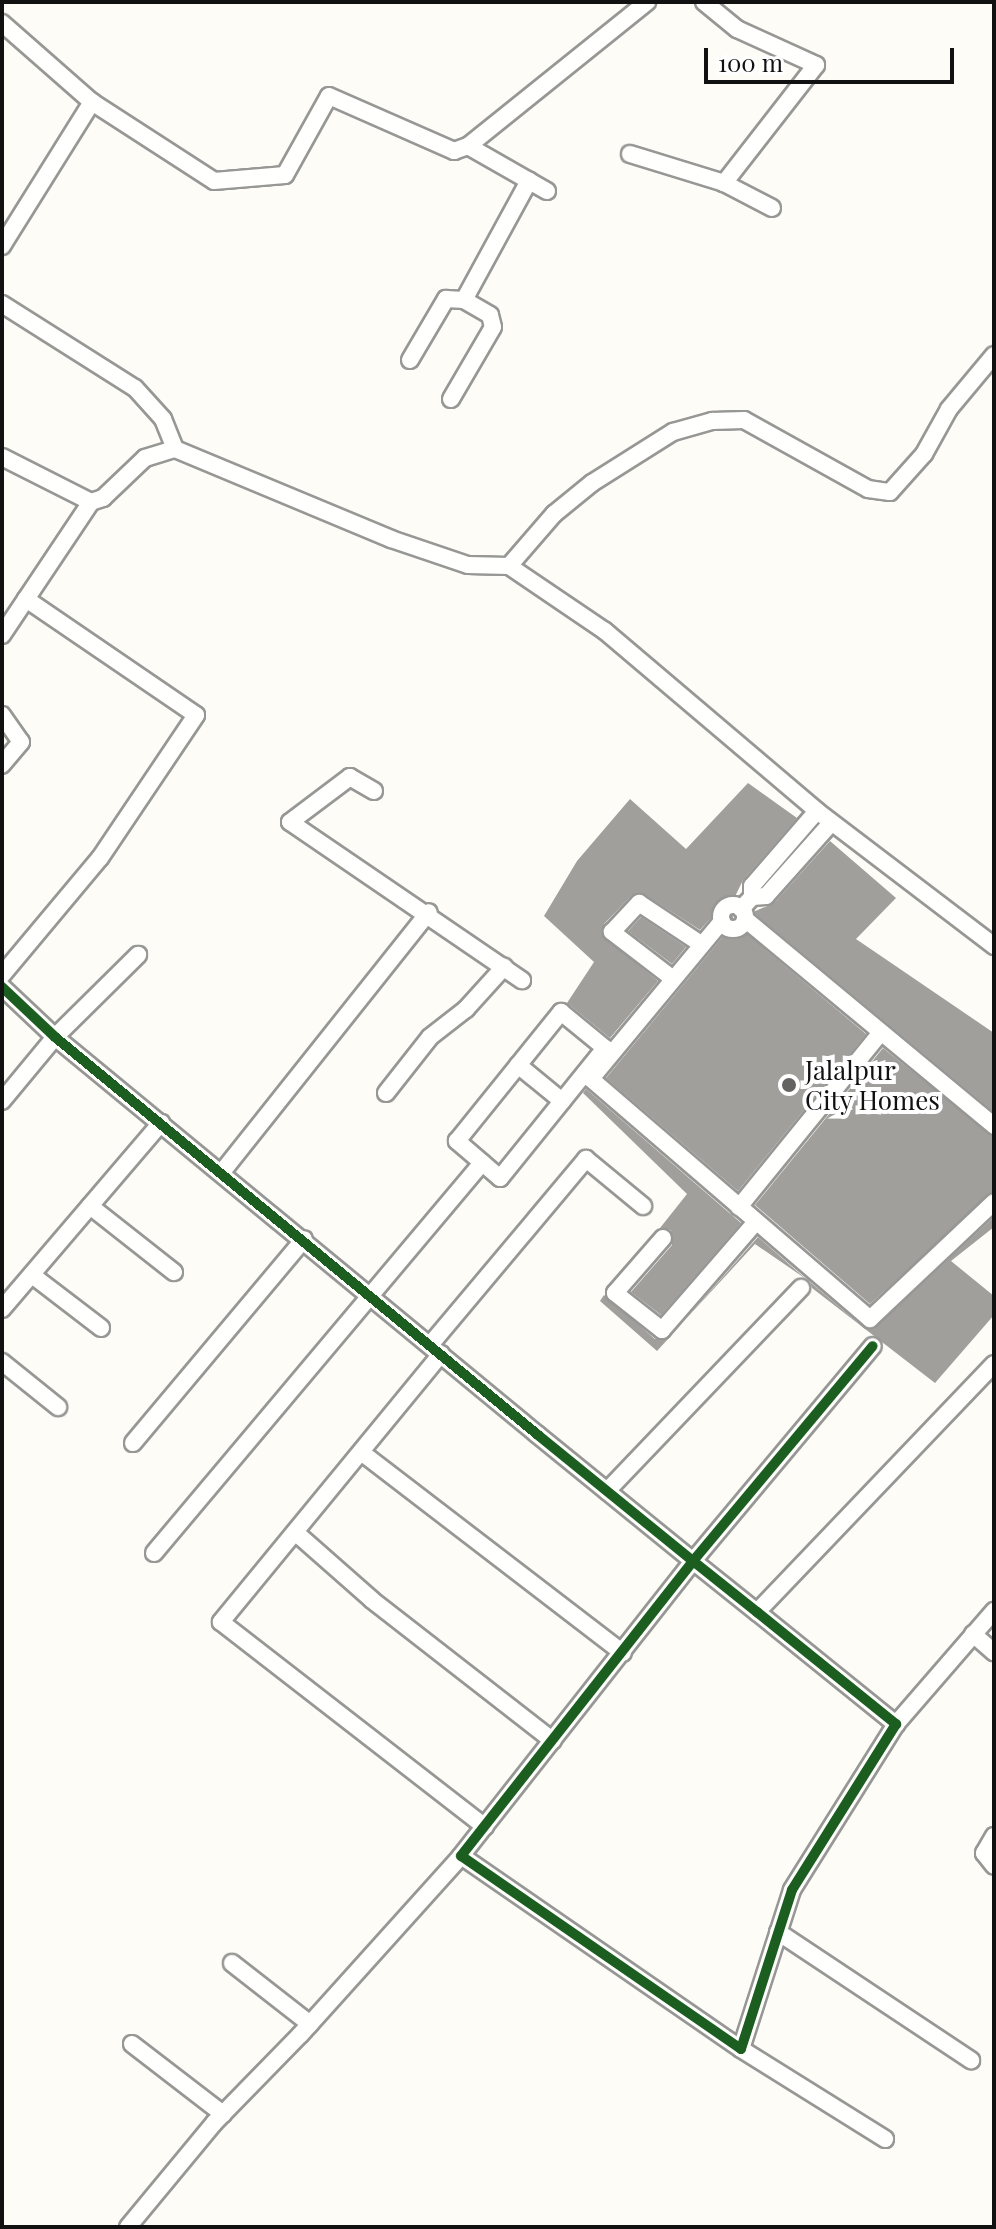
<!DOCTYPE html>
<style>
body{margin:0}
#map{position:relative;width:996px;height:2229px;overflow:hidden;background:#fdfcf7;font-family:"Playfair Display",serif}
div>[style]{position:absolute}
.building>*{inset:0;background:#a19f9c}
.roads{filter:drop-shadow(2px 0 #979795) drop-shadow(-2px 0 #979795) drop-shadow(0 2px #979795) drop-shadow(0 -2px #979795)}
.street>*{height:16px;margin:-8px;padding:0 8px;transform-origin:8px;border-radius:8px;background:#fffffe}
.street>.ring{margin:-8px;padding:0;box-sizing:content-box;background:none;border:16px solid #fffffe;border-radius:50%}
.cycleway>*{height:10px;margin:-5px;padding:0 5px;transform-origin:5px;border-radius:5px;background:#1b5e20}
.dots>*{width:22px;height:22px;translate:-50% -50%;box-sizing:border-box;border:4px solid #fff;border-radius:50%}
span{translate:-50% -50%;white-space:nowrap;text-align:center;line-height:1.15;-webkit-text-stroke:8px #fff;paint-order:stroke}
.poi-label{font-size:26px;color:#111}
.left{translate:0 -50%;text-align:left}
.frame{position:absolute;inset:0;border:4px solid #111;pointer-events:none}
.scale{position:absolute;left:704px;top:48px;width:250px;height:36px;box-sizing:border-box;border:4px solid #111;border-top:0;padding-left:10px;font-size:24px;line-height:28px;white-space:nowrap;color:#111;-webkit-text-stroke:6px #fff;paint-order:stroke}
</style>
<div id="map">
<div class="building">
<div style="clip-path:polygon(748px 783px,797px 818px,743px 880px,730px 907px,735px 924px,866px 1034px,738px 1191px,606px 1078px,730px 928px,730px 913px,717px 911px,700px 930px,644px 894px,631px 896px,604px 924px,602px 935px,658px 981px,610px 1038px,567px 1003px,594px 962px,544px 916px,577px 861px,630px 799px,686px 849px)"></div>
<div style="clip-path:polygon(830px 841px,896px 898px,856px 939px,994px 1033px,994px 1112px,753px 912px,774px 903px)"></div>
<div style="clip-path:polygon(641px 917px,686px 947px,672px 964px,628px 931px)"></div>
<div style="clip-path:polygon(883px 1048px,994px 1137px,994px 1191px,870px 1304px,755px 1205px)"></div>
<div style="clip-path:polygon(586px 1089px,741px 1223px,661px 1315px,631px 1292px,672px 1245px,671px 1230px,660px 1228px,687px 1194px,583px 1093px)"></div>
<div style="clip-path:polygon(994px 1217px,994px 1227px,951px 1261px,994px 1296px,994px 1315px,935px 1383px,812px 1288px,810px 1282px,863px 1327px,874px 1329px)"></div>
<div style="clip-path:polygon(758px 1237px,806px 1279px,755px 1244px,685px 1320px)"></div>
<div style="clip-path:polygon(604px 1295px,655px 1339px,668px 1339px,657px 1351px,600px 1301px)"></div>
</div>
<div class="roads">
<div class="street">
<div style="left:704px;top:2px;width:43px;rotate:39.3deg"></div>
<div style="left:737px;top:29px;width:87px;rotate:24.5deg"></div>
<div style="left:816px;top:65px;width:150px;rotate:127.9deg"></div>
<div style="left:724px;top:183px;width:54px;rotate:27.5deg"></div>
<div style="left:2px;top:23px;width:120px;rotate:41.3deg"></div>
<div style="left:92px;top:102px;width:145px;rotate:32.9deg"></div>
<div style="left:214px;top:181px;width:71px;rotate:-4.8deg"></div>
<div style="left:285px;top:175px;width:90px;rotate:-60.9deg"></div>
<div style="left:329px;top:96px;width:137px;rotate:23.7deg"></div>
<div style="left:454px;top:151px;width:15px;rotate:-20deg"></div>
<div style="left:468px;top:146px;width:230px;rotate:-38.8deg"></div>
<div style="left:468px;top:146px;width:91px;rotate:29.7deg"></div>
<div style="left:630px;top:154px;width:98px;rotate:17.1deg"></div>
<div style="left:2px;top:246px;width:170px;rotate:-58deg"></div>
<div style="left:2px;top:304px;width:157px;rotate:32.3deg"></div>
<div style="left:135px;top:388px;width:42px;rotate:47.9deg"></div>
<div style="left:163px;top:419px;width:32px;rotate:68deg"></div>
<div style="left:410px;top:360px;width:71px;rotate:-59.5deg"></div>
<div style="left:446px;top:299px;width:18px;rotate:3deg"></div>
<div style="left:451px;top:399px;width:83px;rotate:-59.7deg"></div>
<div style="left:493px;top:327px;width:12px;rotate:-104deg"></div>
<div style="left:490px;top:315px;width:30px;rotate:-150deg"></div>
<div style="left:464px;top:300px;width:136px;rotate:-61.4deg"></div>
<div style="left:2px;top:457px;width:100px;rotate:26.8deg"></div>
<div style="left:91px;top:502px;width:13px;rotate:-18deg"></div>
<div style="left:103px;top:498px;width:58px;rotate:-43.6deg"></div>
<div style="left:145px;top:458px;width:31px;rotate:-17deg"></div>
<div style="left:175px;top:449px;width:234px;rotate:22.6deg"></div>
<div style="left:391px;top:539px;width:81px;rotate:18.7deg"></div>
<div style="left:468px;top:565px;width:41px;rotate:1.4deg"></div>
<div style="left:509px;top:566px;width:116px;rotate:34.1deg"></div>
<div style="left:605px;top:631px;width:278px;rotate:40.3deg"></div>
<div style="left:817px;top:811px;width:223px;rotate:37.3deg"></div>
<div style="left:509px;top:566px;width:69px;rotate:-49.1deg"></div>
<div style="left:554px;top:514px;width:49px;rotate:-39.2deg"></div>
<div style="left:592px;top:483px;width:96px;rotate:-32.2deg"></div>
<div style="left:673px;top:432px;width:41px;rotate:-15.8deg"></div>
<div style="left:712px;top:421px;width:32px;rotate:-2deg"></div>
<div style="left:744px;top:420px;width:142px;rotate:29.1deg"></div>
<div style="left:868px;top:489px;width:22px;rotate:8deg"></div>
<div style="left:890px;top:492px;width:51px;rotate:-48.2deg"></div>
<div style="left:924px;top:454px;width:51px;rotate:-60.9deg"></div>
<div style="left:949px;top:409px;width:70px;rotate:-50.2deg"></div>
<div style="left:2px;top:635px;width:160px;rotate:-56.2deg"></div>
<div style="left:2px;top:715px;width:33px;rotate:55deg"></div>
<div style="left:21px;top:742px;width:30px;rotate:130deg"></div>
<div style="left:374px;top:791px;width:28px;rotate:-150deg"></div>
<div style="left:350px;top:777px;width:75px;rotate:143.1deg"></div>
<div style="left:290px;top:822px;width:281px;rotate:34.3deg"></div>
<div style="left:752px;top:897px;width:11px;rotate:-90deg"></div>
<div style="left:752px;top:886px;width:99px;rotate:-49.1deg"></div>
<div class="ring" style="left:721px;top:905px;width:8px;height:8px"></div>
<div style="left:741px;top:909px;width:16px;rotate:-47deg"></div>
<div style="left:752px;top:897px;width:14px;rotate:-4deg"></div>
<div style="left:766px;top:896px;width:98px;rotate:-48.3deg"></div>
<div style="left:745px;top:919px;width:324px;rotate:39.7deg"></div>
<div style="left:722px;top:921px;width:205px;rotate:129.7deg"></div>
<div style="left:591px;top:1079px;width:368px;rotate:40.7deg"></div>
<div style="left:870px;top:1319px;width:170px;rotate:-43.3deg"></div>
<div style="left:2px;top:975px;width:153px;rotate:-50.1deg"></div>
<div style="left:100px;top:858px;width:172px;rotate:-56.1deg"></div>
<div style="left:196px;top:715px;width:206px;rotate:-145.7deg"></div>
<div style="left:672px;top:978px;width:76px;rotate:-142.5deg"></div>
<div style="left:612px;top:932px;width:40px;rotate:-47deg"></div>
<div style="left:639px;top:903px;width:74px;rotate:33.5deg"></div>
<div style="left:2px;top:987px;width:73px;rotate:43.3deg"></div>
<div style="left:55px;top:1037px;width:626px;rotate:39.49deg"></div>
<div style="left:538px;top:1435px;width:200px;rotate:39.1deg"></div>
<div style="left:693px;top:1561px;width:82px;rotate:38.6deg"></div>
<div style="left:757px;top:1612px;width:179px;rotate:38.9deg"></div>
<div style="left:896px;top:1724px;width:196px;rotate:122.1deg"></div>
<div style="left:792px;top:1890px;width:167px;rotate:107.8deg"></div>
<div style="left:741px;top:2049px;width:340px;rotate:-145.4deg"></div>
<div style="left:461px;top:1856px;width:375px;rotate:-51.8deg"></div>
<div style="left:693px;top:1561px;width:280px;rotate:-50.1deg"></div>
<div style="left:561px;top:1012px;width:57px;rotate:39.3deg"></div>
<div style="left:605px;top:1048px;width:167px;rotate:128.9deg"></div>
<div style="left:500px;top:1178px;width:57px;rotate:-139.3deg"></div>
<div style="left:457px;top:1141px;width:166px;rotate:-51.1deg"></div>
<div style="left:518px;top:1065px;width:57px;rotate:39.3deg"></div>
<div style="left:386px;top:1093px;width:71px;rotate:-51.8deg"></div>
<div style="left:430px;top:1037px;width:46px;rotate:-37.9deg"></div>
<div style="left:466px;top:1009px;width:57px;rotate:-47.9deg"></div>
<div style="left:2px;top:1101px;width:83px;rotate:-50.4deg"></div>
<div style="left:55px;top:1037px;width:117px;rotate:-44.7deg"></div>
<div style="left:222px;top:1172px;width:332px;rotate:-51.5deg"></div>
<div style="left:90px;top:1206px;width:107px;rotate:38.2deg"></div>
<div style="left:739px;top:1207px;width:222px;rotate:-50.9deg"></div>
<div style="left:663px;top:1238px;width:73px;rotate:131.1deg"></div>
<div style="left:615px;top:1293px;width:60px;rotate:38.2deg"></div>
<div style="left:662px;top:1330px;width:143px;rotate:-49deg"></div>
<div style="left:32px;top:1275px;width:87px;rotate:37.5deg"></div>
<div style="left:2px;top:1309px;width:245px;rotate:-49.5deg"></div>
<div style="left:430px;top:1345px;width:243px;rotate:-50deg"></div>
<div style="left:586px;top:1159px;width:74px;rotate:39.5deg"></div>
<div style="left:441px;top:1354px;width:347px;rotate:129.4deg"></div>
<div style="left:221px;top:1622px;width:334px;rotate:37.8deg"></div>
<div style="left:2px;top:1362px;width:72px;rotate:38.8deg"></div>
<div style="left:133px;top:1443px;width:266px;rotate:-50deg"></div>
<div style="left:361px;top:1452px;width:330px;rotate:37.5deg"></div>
<div style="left:607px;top:1491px;width:281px;rotate:-46.3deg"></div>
<div style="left:295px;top:1532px;width:103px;rotate:41.4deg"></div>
<div style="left:372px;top:1600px;width:229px;rotate:37.9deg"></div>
<div style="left:154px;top:1553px;width:510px;rotate:-49.94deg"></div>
<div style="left:757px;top:1612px;width:343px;rotate:-46.3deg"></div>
<div style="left:973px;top:1634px;width:28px;rotate:41deg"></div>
<div style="left:896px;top:1724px;width:150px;rotate:-49.1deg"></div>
<div style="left:994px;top:1836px;width:20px;rotate:120deg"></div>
<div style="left:984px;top:1853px;width:16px;rotate:52deg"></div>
<div style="left:778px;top:1932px;width:232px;rotate:33.6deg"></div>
<div style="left:232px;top:1963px;width:99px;rotate:38deg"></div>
<div style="left:132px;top:2044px;width:115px;rotate:37.6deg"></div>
<div style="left:741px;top:2049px;width:170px;rotate:32deg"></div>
<div style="left:128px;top:2227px;width:135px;rotate:-50.4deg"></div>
<div style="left:214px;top:2123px;width:124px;rotate:-45.7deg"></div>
<div style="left:301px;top:2034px;width:239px;rotate:-48deg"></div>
</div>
</div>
<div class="cycleway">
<div style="left:2px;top:987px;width:73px;rotate:43.3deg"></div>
<div style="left:55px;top:1037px;width:626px;rotate:39.49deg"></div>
<div style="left:538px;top:1435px;width:200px;rotate:39.1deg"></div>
<div style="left:693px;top:1561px;width:82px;rotate:38.6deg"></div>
<div style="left:757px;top:1612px;width:179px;rotate:38.9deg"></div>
<div style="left:896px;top:1724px;width:196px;rotate:122.1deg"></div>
<div style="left:792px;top:1890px;width:167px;rotate:107.8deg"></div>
<div style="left:741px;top:2049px;width:340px;rotate:-145.4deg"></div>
<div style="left:461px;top:1856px;width:375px;rotate:-51.8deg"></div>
<div style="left:693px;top:1561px;width:280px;rotate:-50.1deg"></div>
</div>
<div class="dots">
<div style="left:789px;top:1085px;background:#646362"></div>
</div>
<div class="poi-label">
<span class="left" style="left:805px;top:1085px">Jalalpur<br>City Homes</span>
</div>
<div class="frame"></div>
<div class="scale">100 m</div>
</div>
